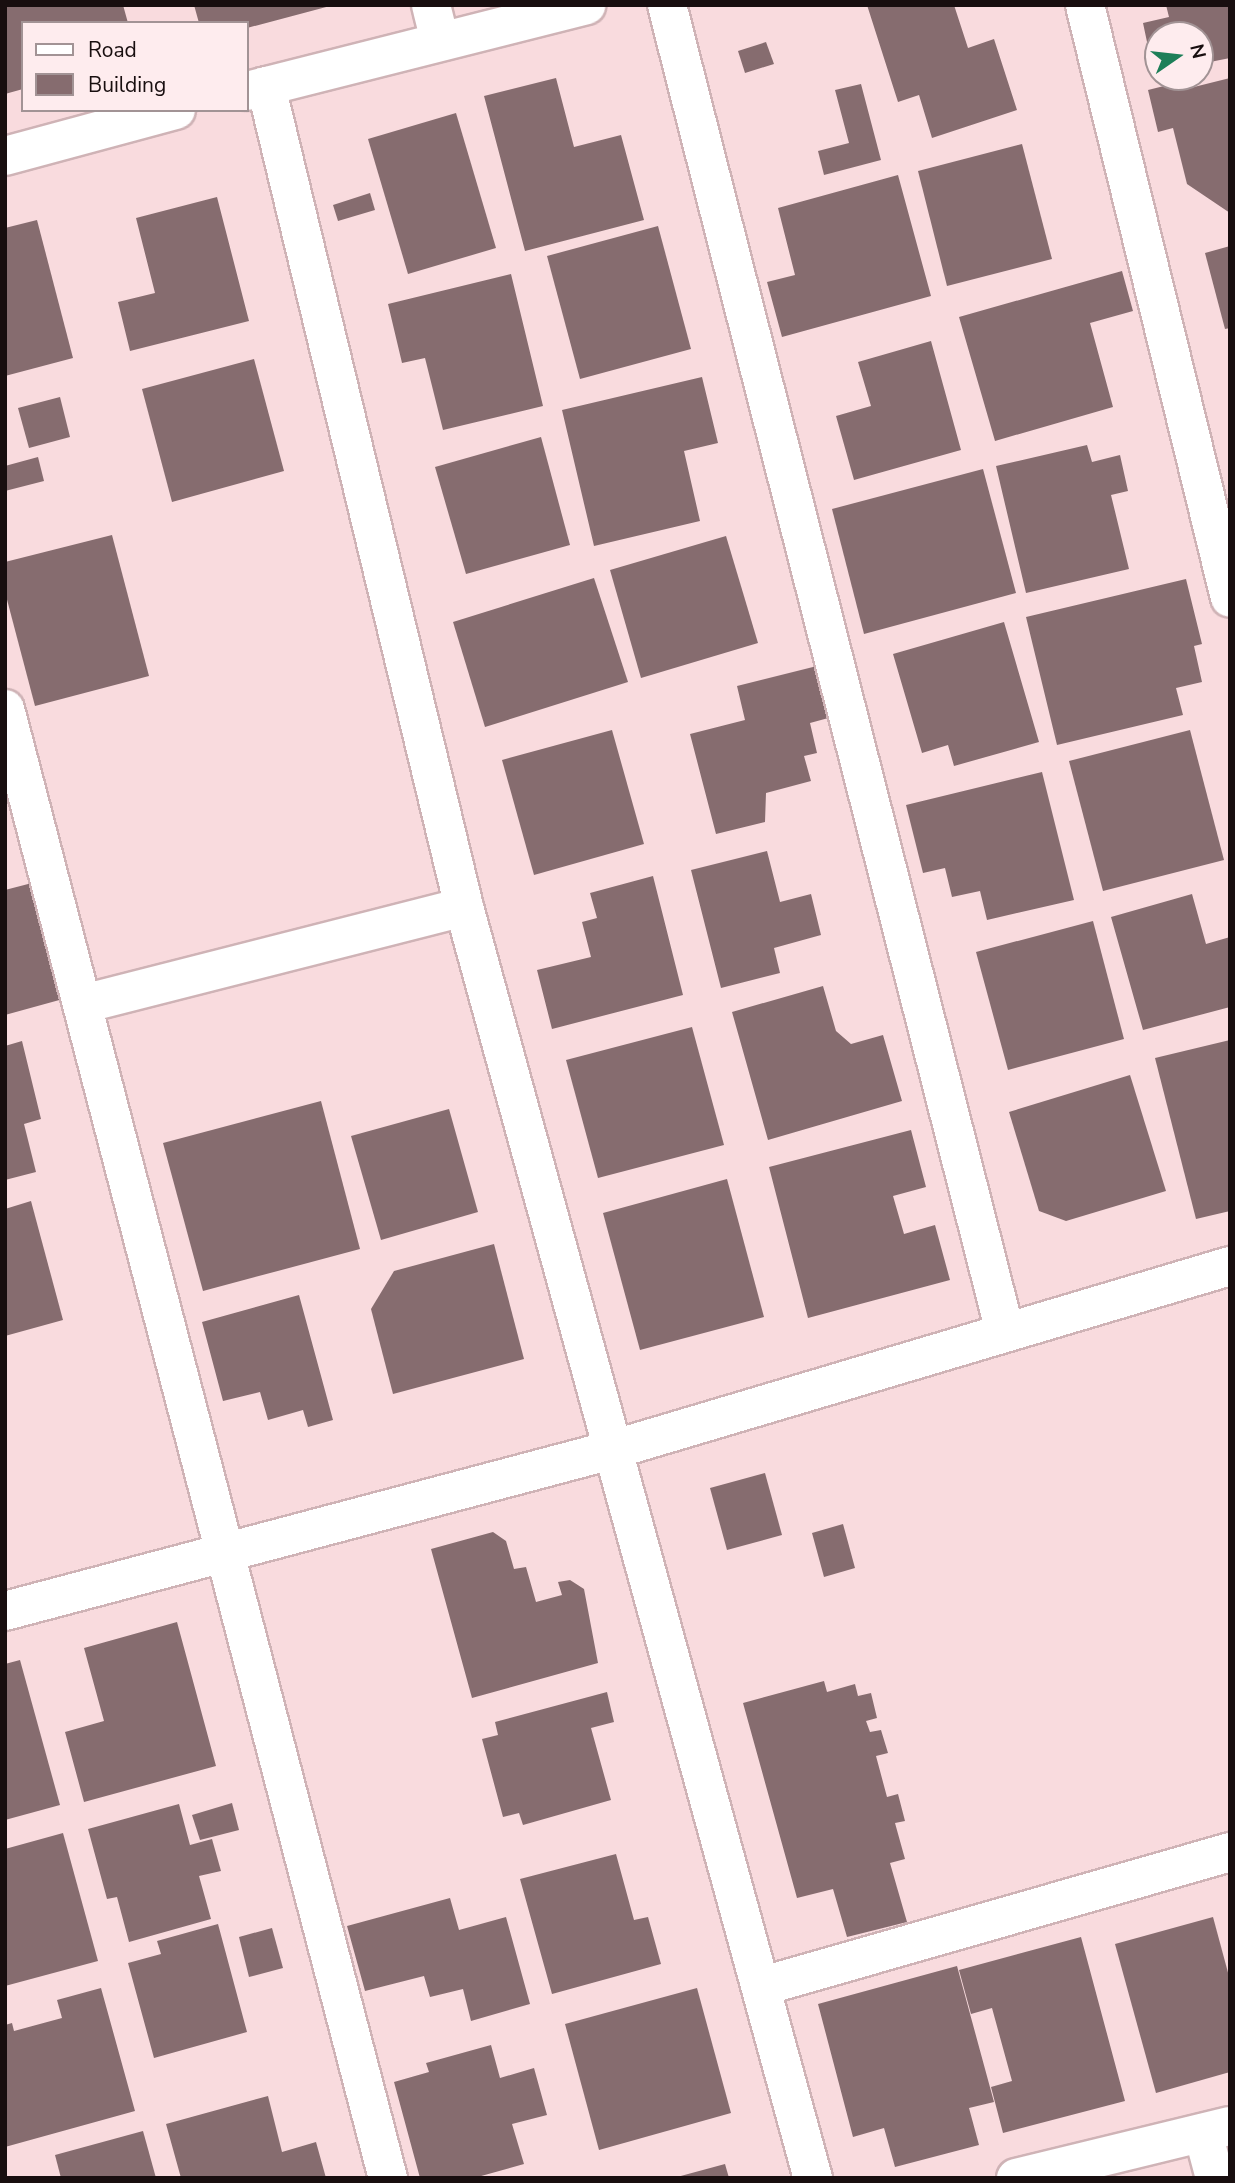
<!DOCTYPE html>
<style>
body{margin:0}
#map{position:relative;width:1235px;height:2183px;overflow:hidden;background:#f9dbde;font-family:"Nunito Sans",sans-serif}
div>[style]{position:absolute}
.building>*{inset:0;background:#866c6f}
.roads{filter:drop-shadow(2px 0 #cfb3b6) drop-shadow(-2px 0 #cfb3b6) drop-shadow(0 2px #cfb3b6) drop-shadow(0 -2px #cfb3b6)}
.street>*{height:38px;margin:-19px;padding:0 19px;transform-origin:19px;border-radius:19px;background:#fff}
span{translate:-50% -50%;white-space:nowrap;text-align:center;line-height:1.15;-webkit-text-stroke:5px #feecee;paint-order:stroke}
.frame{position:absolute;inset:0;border:7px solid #180e0f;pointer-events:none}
.legend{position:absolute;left:21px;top:21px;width:228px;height:91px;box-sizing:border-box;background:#feecee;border:2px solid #a29395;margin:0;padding:9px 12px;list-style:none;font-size:21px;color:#180e0f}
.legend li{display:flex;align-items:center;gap:14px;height:35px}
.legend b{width:35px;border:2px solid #a29395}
.north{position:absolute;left:1144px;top:21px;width:70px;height:70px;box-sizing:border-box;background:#feecee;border:2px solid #a29395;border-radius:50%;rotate:76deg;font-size:19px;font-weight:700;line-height:28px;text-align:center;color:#180e0f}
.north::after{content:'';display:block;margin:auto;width:24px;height:32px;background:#1d7f58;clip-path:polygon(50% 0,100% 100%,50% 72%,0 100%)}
</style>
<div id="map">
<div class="building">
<div style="clip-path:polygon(5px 5px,123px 5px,128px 23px,23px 23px,23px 89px,5px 94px)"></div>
<div style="clip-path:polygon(194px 5px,330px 5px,330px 6px,247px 28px,247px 23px,199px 23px)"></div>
<div style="clip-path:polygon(867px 5px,954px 5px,968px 48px,994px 39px,1017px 110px,932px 138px,919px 95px,898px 102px)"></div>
<div style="clip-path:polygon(1166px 5px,1230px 5px,1230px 58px,1200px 64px,1200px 35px,1158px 35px,1154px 75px,1143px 23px,1169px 17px)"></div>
<div style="clip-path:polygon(766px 42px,774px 64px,745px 73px,738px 51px)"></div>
<div style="clip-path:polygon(556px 78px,574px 147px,621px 135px,644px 220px,525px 251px,484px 96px)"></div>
<div style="clip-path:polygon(1230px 78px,1230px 213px,1187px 184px,1173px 128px,1158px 132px,1148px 90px,1180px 82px,1182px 90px)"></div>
<div style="clip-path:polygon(861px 84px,881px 160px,824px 175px,818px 151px,849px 143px,835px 90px)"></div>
<div style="clip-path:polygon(456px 113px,496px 248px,408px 274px,368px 139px)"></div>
<div style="clip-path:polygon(1022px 144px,1052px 259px,947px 286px,918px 171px)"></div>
<div style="clip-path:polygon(898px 175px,931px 296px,782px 337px,767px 282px,795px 275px,778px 208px)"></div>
<div style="clip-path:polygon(370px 193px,375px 210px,338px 221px,333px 205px)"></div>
<div style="clip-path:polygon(217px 197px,249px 321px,130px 351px,118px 302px,155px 293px,136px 218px)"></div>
<div style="clip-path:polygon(37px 220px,73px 358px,5px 376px,5px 228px)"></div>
<div style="clip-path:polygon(658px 226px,691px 349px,580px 379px,547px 256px)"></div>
<div style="clip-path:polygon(1230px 246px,1230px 328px,1225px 329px,1205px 253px)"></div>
<div style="clip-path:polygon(1122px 271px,1133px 311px,1090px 323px,1113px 407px,995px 441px,959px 317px)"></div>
<div style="clip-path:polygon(511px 274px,543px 406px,443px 430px,425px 358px,402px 363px,388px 304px)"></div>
<div style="clip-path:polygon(931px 341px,961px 450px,854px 480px,836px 416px,871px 406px,858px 362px)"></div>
<div style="clip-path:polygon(254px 359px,284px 471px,172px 502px,142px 389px)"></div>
<div style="clip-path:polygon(702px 377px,718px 443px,684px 451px,700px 521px,594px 546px,562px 410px)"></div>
<div style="clip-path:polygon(60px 397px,70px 437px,29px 448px,18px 408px)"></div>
<div style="clip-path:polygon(541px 437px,570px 545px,466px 574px,435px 467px)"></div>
<div style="clip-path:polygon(1087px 445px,1092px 462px,1120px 455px,1128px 491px,1111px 495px,1129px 569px,1026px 593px,996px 466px)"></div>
<div style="clip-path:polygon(38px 457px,44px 481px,5px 491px,5px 466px)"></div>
<div style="clip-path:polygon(983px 469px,1016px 593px,864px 634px,832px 509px)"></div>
<div style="clip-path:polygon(112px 535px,149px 676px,35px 706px,5px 592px,5px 562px)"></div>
<div style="clip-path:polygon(726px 536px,758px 643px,641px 678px,610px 570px)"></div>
<div style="clip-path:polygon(594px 578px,628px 682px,485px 727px,453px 622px)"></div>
<div style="clip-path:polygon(1186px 579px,1202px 644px,1194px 646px,1202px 682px,1176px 688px,1183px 715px,1057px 745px,1026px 617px)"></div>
<div style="clip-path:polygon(1004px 622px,1039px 742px,954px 766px,948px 745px,922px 753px,893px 654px)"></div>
<div style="clip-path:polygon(829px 663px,843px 714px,810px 723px,817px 753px,804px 756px,811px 781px,766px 793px,765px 822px,716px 834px,690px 734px,745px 720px,737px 686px)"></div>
<div style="clip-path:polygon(612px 730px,644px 844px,534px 875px,502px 760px)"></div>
<div style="clip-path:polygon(1190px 730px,1224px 860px,1103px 891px,1069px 761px)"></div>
<div style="clip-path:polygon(1042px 772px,1074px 900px,987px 920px,980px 891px,952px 897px,945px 868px,923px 873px,906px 805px)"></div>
<div style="clip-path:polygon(767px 851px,780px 902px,811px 894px,821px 935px,774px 948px,780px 973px,721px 988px,691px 870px)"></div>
<div style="clip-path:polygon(653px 876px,683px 995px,552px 1029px,537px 970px,591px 957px,582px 922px,597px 918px,590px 893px)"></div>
<div style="clip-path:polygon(32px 883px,63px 999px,5px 1015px,5px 890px)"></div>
<div style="clip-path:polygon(1192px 894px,1206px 944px,1230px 937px,1230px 1007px,1143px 1030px,1111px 917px)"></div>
<div style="clip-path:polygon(1093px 921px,1124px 1039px,1008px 1070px,976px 952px)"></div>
<div style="clip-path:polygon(823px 986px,836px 1031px,851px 1044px,883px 1035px,902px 1101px,768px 1140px,732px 1012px)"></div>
<div style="clip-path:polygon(692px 1027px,724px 1145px,598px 1178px,566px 1060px)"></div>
<div style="clip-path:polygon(1230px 1040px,1230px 1211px,1196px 1219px,1155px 1058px)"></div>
<div style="clip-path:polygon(22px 1041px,41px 1119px,24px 1124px,36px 1172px,5px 1180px,5px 1046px)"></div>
<div style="clip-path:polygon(1130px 1075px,1166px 1191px,1066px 1221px,1039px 1211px,1009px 1112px)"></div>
<div style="clip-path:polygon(321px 1101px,360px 1249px,203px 1291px,163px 1143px)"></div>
<div style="clip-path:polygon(449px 1109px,478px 1212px,381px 1240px,351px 1136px)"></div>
<div style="clip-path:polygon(911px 1130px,926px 1187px,893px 1196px,904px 1234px,935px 1225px,950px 1280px,808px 1318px,769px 1167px)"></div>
<div style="clip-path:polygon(727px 1179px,764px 1317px,640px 1350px,603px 1213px)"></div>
<div style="clip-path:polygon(31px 1201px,63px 1320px,5px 1336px,5px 1209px)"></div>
<div style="clip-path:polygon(494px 1244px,524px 1359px,393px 1394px,371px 1309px,394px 1271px)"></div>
<div style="clip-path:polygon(299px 1295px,333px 1420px,308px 1427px,303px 1410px,268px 1420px,260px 1392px,223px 1401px,202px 1322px)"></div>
<div style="clip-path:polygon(765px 1473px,782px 1535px,727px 1550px,710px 1488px)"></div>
<div style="clip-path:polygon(843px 1524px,855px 1568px,824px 1577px,812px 1533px)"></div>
<div style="clip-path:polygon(493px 1532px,506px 1541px,514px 1569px,526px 1567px,536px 1602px,562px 1595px,558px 1582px,570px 1580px,584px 1589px,598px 1663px,472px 1698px,431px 1549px)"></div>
<div style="clip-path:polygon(177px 1622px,216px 1766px,84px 1802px,65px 1732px,104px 1721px,84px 1648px)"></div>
<div style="clip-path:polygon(20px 1660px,60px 1805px,5px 1820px,5px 1664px)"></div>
<div style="clip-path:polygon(824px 1681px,827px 1692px,855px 1684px,858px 1696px,871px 1693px,877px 1718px,866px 1721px,870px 1732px,881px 1730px,888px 1753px,876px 1756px,887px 1797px,898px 1794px,905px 1821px,895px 1823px,905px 1859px,890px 1863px,907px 1922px,847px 1937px,833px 1889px,797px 1898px,743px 1703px)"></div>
<div style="clip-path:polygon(607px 1692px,614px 1722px,591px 1728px,611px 1800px,523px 1825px,519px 1813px,503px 1817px,482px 1739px,498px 1735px,495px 1722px)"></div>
<div style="clip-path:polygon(232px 1803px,239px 1830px,200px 1840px,192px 1815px)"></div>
<div style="clip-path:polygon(179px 1804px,190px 1845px,212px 1839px,221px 1871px,199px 1876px,211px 1919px,129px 1942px,117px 1897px,107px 1899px,88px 1829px)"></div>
<div style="clip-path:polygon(63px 1833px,98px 1961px,5px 1986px,5px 1849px)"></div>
<div style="clip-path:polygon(616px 1854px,634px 1920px,648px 1917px,661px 1964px,552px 1994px,520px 1879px)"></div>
<div style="clip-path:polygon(450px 1898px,459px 1930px,506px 1917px,530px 2004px,471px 2021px,463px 1989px,430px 1997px,424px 1976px,365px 1991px,347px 1926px)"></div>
<div style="clip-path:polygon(1213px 1917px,1230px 1980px,1230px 2072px,1156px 2093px,1115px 1944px)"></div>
<div style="clip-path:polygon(218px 1924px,247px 2032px,154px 2058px,128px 1963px,161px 1954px,157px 1941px)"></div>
<div style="clip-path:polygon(272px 1928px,283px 1968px,249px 1977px,239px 1937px)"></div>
<div style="clip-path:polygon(1081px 1937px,1125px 2101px,1003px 2133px,991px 2087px,1012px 2081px,992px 2008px,971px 2014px,959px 1970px)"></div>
<div style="clip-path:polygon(957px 1966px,994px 2102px,969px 2108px,979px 2145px,895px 2167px,884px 2128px,853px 2137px,818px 2004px)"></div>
<div style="clip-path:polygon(101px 1988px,135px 2111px,5px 2147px,5px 2025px,12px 2023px,14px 2031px,62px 2018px,57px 2000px)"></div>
<div style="clip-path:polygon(697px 1988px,731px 2113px,599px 2150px,565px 2024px)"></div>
<div style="clip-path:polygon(491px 2045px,500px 2078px,534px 2068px,547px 2115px,512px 2124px,524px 2164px,474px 2178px,420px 2178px,394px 2082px,429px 2072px,426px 2063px)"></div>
<div style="clip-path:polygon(268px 2096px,282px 2152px,316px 2142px,326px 2178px,181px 2178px,166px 2124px)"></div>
<div style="clip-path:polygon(143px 2131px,156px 2178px,61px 2178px,55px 2155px)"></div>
<div style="clip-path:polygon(725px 2164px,729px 2178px,677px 2178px,677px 2177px)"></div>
</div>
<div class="roads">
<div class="street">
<div style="left:431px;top:5px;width:37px;rotate:76deg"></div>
<div style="left:667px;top:5px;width:1369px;rotate:75.71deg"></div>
<div style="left:1085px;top:5px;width:610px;rotate:76.26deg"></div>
<div style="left:266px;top:86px;width:845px;rotate:76.44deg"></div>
<div style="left:464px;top:907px;width:1318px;rotate:74.65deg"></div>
<div style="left:247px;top:91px;width:350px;rotate:-14.2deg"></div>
<div style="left:5px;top:156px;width:177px;rotate:-15.1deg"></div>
<div style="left:5px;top:709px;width:1518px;rotate:75.39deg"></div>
<div style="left:83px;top:1004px;width:393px;rotate:-14.3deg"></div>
<div style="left:5px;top:1611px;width:631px;rotate:-14.87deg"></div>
<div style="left:615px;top:1449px;width:642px;rotate:-16.57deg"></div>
<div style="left:763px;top:1986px;width:486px;rotate:-16deg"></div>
<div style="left:1203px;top:2133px;width:47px;rotate:75.1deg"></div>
<div style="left:1016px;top:2178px;width:220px;rotate:-13.7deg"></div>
</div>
</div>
<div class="frame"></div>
<ul class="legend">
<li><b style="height:9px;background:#fff"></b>Road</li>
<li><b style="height:19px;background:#866c6f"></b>Building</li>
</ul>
<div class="north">N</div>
</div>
